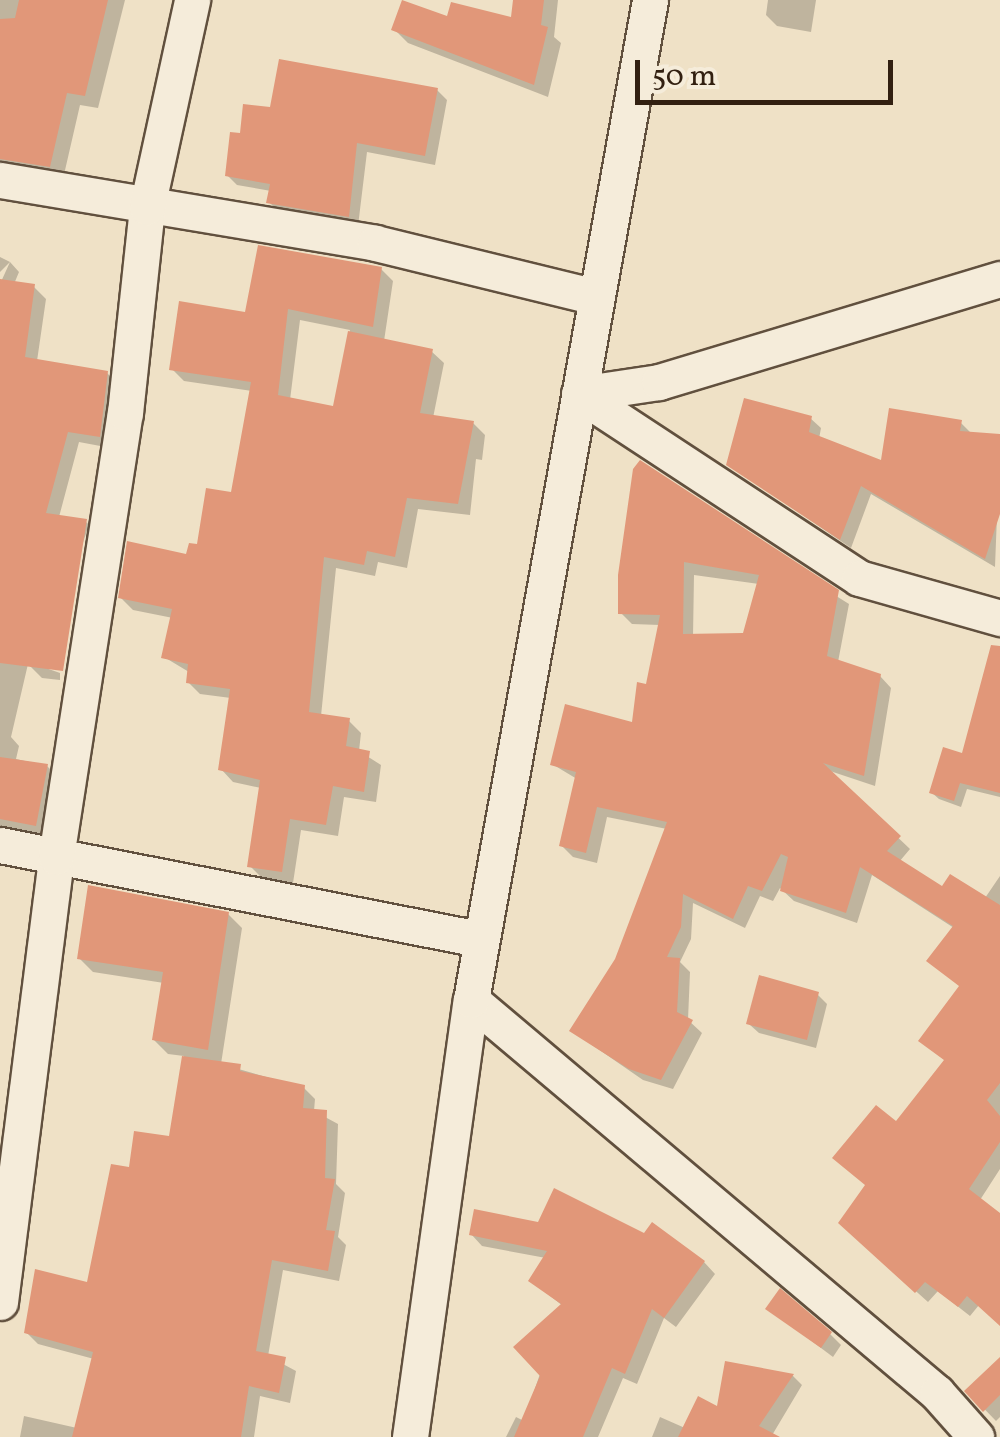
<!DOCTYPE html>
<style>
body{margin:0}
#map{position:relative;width:1000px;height:1437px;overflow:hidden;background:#efe1c6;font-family:Vollkorn,serif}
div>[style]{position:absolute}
.shadow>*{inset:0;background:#0003}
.building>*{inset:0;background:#e19779}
.roads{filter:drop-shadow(2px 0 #61503e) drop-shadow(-2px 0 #61503e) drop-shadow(0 2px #61503e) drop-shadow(0 -2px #61503e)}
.minor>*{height:35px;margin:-17.5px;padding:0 17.5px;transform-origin:17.5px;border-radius:17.5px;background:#f5ecda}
span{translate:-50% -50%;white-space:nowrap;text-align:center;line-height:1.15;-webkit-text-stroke:8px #f5ecda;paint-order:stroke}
.scale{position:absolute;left:635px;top:60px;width:258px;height:45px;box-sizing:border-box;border:5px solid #322011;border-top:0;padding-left:12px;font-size:30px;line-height:35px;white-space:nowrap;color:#322011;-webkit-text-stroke:8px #f5ecda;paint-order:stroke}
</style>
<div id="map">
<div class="shadow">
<div style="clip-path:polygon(0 0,125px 0,98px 108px,80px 105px,63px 179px,0 170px)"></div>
<div style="clip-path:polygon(515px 0,558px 0,554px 37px,561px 43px,548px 97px,408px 43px,394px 29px,513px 20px)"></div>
<div style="clip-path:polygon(768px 0,816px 0,811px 32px,777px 26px,766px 15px)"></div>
<div style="clip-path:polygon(437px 90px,447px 100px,435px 165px,367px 152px,358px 226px,279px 212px,269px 202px,271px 191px,237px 185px,227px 175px,242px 136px,272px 110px)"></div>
<div style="clip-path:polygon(0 257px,10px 262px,0 272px)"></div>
<div style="clip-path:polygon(10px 262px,19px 272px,14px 284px,34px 287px,46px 299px,37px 361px,107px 373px,119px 385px,111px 448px,79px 442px,59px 517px,86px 522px,98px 533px,75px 682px,64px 681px,65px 674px,75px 675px,66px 669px,88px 528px,40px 666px,60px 673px,60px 680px,42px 678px,28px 664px,11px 737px,19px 746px,16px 759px,47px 766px,59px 778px,48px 837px,13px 829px,0 840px,0 284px)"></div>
<div style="clip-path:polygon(evenodd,381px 269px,393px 281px,384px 341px,431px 351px,444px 363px,433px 418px,473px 423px,485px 435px,482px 460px,476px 459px,470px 515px,418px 509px,407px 568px,378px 562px,375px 576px,336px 568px,321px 716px,349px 721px,361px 733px,359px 751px,381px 765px,376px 802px,344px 797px,338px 836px,301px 830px,293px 883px,262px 878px,250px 866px,261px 788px,233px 782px,221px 769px,231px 698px,200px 694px,188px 682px,189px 672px,164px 657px,173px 618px,133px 610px,120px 597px,199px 547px,233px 495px,252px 391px,184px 381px,172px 369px,247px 315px,381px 269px,300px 320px,350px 330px,335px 409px,290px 400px,300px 320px)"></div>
<div style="clip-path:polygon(810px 418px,821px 428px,819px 439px,883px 464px,961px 423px,971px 433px,1000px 439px,995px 567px,871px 494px,851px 548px,729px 465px)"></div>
<div style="clip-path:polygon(evenodd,635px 470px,849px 604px,838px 662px,880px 676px,891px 688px,875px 786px,827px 770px,910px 849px,899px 862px,943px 889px,985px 898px,1000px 876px,1000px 1169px,980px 1200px,1000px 1217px,1000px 1324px,979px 1305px,970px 1316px,938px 1291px,928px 1302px,852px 1234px,896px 1125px,946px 1061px,933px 1051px,961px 987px,930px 961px,954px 928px,872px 875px,857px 923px,794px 901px,780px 888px,773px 901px,760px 896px,745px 928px,693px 903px,691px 939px,680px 962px,690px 972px,688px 1020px,702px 1033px,673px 1089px,643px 1080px,572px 1031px,617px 960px,667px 829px,607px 817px,597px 863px,573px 857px,562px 846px,577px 779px,552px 764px,634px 725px,648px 686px,660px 625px,632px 624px,621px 613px,635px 470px,694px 575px,759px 584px,745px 636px,693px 637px,694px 575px)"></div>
<div style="clip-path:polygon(1000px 658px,1000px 797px,967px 789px,961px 807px,939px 799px,931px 792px,964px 757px)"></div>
<div style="clip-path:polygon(228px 914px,242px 928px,221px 1064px,304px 1088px,315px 1099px,314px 1111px,338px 1124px,336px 1184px,345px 1193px,338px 1237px,346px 1245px,339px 1281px,283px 1270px,268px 1356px,296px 1371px,290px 1403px,260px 1396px,254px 1437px,20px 1437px,24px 1416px,77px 1428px,94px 1359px,38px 1344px,26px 1332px,88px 1285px,131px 1169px,172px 1139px,184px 1056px,168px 1054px,154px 1040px,164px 983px,93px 972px,79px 958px)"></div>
<div style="clip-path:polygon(817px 994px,827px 1004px,816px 1048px,759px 1033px,749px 1024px)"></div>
<div style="clip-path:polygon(471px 1234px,704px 1262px,715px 1274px,676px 1327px,664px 1318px,637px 1384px,623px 1378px,598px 1437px,506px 1437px,516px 1417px,524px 1421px,563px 1306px,531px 1281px,546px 1258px,482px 1246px)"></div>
<div style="clip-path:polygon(769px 1309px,830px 1334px,841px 1345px,833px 1357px)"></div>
<div style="clip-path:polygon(1000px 1360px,1000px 1417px,996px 1421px,967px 1391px)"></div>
<div style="clip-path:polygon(727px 1364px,793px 1376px,802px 1385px,771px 1437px,652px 1437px,660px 1417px,685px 1428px,718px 1409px)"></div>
</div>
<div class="building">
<div style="clip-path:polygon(19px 0,108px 0,85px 96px,67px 93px,50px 167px,0 159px,0 19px,15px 18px)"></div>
<div style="clip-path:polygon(402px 0,447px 16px,451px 2px,511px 17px,513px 0,544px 0,541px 25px,548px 27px,534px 85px,391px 30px)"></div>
<div style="clip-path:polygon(279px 59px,438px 88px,425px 156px,357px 143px,349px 217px,266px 203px,270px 184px,225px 176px,230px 132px,240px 133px,243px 104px,270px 107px)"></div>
<div style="clip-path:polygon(258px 245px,382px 267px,373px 327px,288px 309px,278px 395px,333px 406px,348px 331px,433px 349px,420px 413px,474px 421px,458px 504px,407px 498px,395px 557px,367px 551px,364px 565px,324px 557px,309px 712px,350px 718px,346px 746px,370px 751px,364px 792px,333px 786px,326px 825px,290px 819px,282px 872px,247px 867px,260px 780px,218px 770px,230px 689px,186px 683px,188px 664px,161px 658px,172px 609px,118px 598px,127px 541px,186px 554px,189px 543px,197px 544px,206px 488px,231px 492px,251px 382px,169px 370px,179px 301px,245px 312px)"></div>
<div style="clip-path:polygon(0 279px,35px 284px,25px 357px,108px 371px,100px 437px,68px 432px,46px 513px,87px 519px,63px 671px,0 663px)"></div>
<div style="clip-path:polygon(744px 398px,812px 416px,809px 432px,881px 460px,889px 408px,962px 420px,960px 431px,1000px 434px,1000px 514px,985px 559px,861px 486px,840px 540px,726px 465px)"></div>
<div style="clip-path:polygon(evenodd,640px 460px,839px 590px,827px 656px,881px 674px,864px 776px,823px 763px,901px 836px,887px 851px,942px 886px,950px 874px,1000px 905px,1000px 1083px,987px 1100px,1000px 1116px,1000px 1142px,969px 1189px,1000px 1213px,1000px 1326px,967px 1296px,958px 1307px,925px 1282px,915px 1293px,838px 1223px,865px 1185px,832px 1158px,876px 1105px,896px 1121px,944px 1060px,918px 1041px,959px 986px,926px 961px,953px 926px,860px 867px,846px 913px,780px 891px,788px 857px,781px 854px,762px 891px,748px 886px,733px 919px,683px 894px,681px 927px,667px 957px,680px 958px,677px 1012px,693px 1020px,661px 1080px,629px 1069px,569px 1031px,615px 959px,667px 822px,597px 807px,586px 853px,559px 846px,576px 772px,550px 765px,565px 704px,632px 722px,637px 682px,646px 684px,660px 615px,618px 614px,618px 575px,633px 469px,640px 460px,684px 562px,759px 575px,743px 633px,683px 634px,684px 562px)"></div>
<div style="clip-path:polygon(991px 645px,1000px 646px,1000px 793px,960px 783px,954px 801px,929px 793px,943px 747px,962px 753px)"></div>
<div style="clip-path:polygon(0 757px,48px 764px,36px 826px,0 819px)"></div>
<div style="clip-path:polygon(88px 885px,229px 912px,208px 1050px,152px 1040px,163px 972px,77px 959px)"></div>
<div style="clip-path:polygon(759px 975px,819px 992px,807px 1040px,746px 1024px)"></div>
<div style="clip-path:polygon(182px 1056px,241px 1064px,240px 1071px,305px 1085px,303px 1108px,327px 1110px,325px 1178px,335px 1179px,326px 1230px,335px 1231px,328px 1271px,272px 1260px,256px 1351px,286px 1357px,279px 1393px,249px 1386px,241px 1437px,72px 1437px,93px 1352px,24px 1333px,35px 1269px,87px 1282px,111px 1164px,129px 1167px,134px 1131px,169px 1136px)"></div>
<div style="clip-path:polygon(554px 1188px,644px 1233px,652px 1222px,705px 1261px,664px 1318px,652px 1309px,625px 1374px,612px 1368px,583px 1437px,514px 1437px,540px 1376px,513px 1347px,561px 1304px,528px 1281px,547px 1251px,469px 1235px,474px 1209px,538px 1222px)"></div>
<div style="clip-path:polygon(780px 1288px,832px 1332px,821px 1348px,765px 1309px)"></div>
<div style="clip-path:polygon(1000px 1357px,1000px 1395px,983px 1412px,964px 1391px)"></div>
<div style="clip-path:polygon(725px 1361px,794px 1374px,759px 1426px,780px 1437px,678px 1437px,698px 1396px,717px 1406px)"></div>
</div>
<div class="roads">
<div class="minor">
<div style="left:0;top:180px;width:380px;rotate:9.5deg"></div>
<div style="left:375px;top:243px;width:228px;rotate:13.7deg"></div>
<div style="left:579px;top:394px;width:335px;rotate:33.3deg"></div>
<div style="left:859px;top:578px;width:147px;rotate:15.8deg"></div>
<div style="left:579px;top:394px;width:81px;rotate:-8.5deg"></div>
<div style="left:659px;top:382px;width:356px;rotate:-16.8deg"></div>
<div style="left:0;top:845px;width:491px;rotate:11.1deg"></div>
<div style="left:471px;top:1000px;width:610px;rotate:40.14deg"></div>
<div style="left:937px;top:1393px;width:59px;rotate:48.4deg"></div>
<div style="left:0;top:1302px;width:449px;rotate:-82.8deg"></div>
<div style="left:56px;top:857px;width:449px;rotate:-81.2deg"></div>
<div style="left:125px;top:413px;width:207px;rotate:-83.9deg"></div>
<div style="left:147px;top:207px;width:212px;rotate:-77.7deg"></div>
<div style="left:410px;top:1437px;width:441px;rotate:-82.1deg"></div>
<div style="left:471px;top:1000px;width:1016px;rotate:-79.85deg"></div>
</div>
</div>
<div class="scale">50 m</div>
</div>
